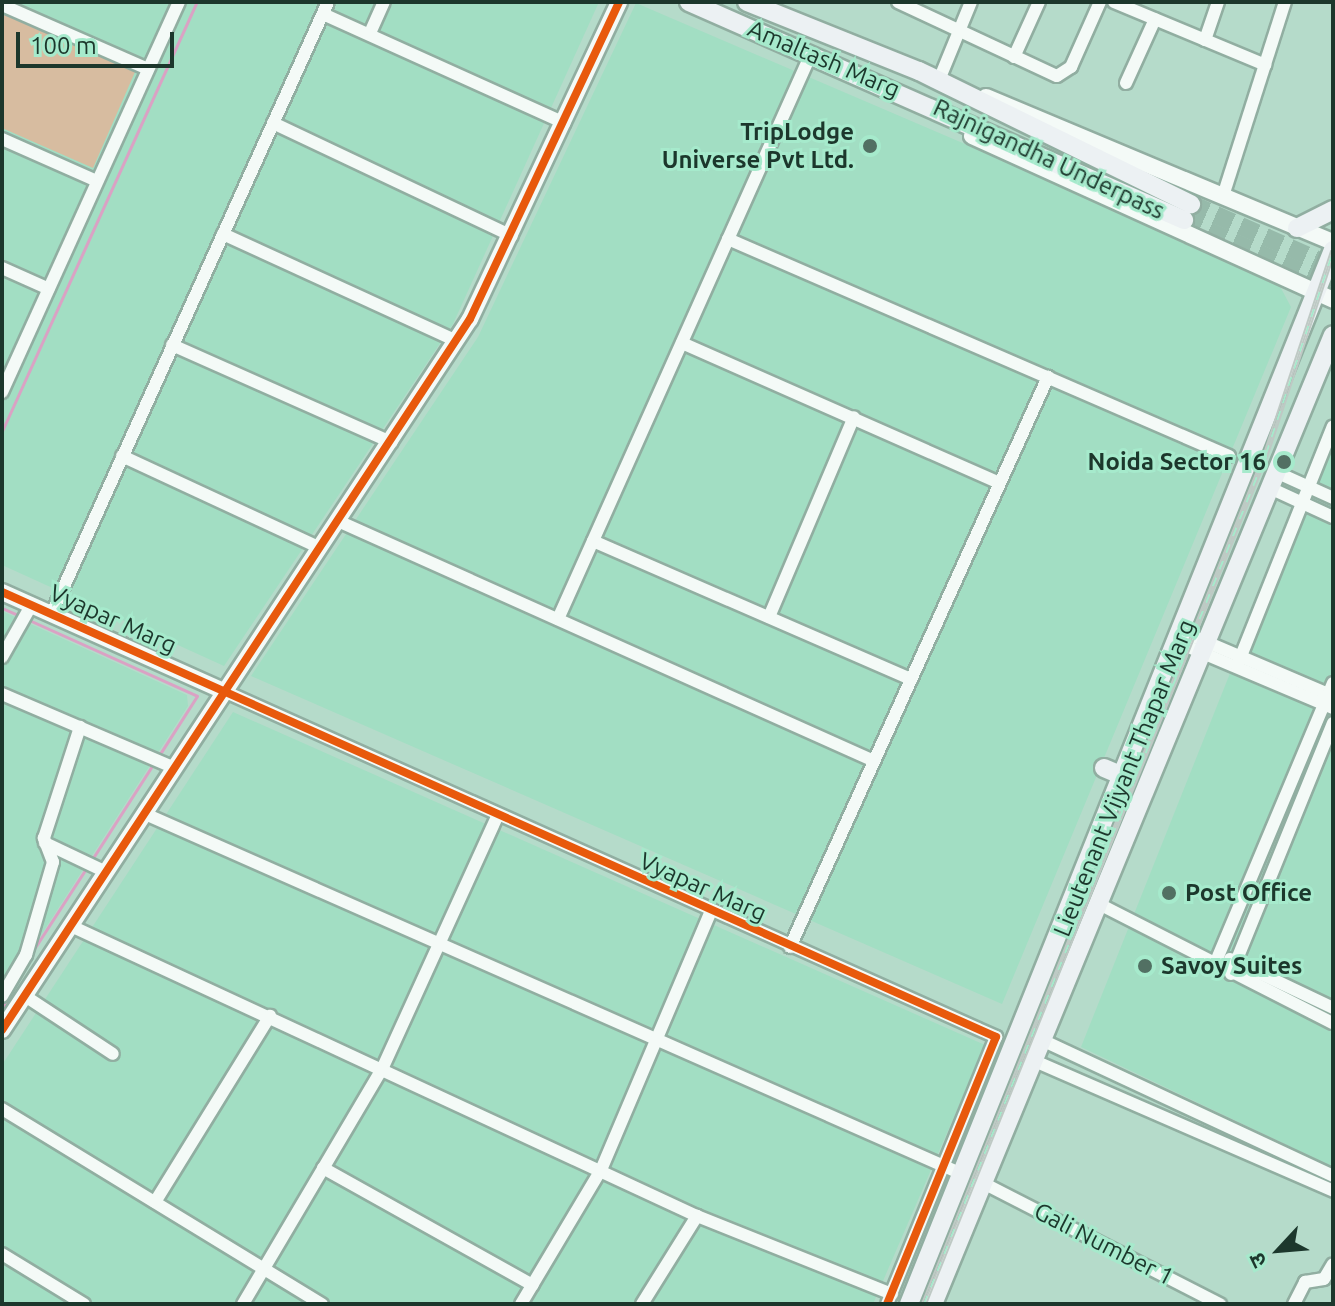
<!DOCTYPE html>
<meta charset="utf-8">
<style>
body{margin:0}
#map{position:relative;width:1335px;height:1306px;overflow:hidden;background:#b5dbca;font-family:Ubuntu,"Noto Sans Devanagari",sans-serif}
div>[style]{position:absolute}
.built>*{inset:0;background:#a2dec3}
.green>*{inset:0;background:#d7bca0}
.stream>*{height:3px;margin:-1.5px;padding:0 1.5px;transform-origin:1.5px;border-radius:1.5px;background:#daa2c4}
.secondary-tunnel>*{height:18px;margin-top:-9px;transform-origin:0;background:repeating-linear-gradient(90deg,#96baaa 0 18px,transparent 0 27px)}
.roads{filter:drop-shadow(2px 0 #91aea1) drop-shadow(-2px 0 #91aea1) drop-shadow(0 2px #91aea1) drop-shadow(0 -2px #91aea1)}
.minor>*{height:12px;margin:-6px;padding:0 6px;transform-origin:6px;border-radius:6px;background:#f4faf7}
.tertiary>*{height:16px;margin:-8px;padding:0 8px;transform-origin:8px;border-radius:8px;background:#f4faf7}
.secondary>*{height:18px;margin:-9px;padding:0 9px;transform-origin:9px;border-radius:9px;background:#ecf1f3}
.rail>*{height:6px;margin-top:-3px;transform-origin:0;background:repeating-linear-gradient(90deg,#a6eacc 0 9px,#bec9c4 0 18px);box-sizing:border-box;border-block:2px solid #bec9c4}
.cycleway>*{height:8px;margin:-4px;padding:0 4px;transform-origin:4px;border-radius:4px;background:#e8590c}
.dots>*{width:22px;height:22px;translate:-50% -50%;box-sizing:border-box;border:4px solid #a6eacc;border-radius:50%}
span{translate:-50% -50%;white-space:nowrap;text-align:center;line-height:1.15;-webkit-text-stroke:6px #a6eacc;paint-order:stroke}
.street-label{font-size:24px;color:#1c372c}
.poi-label{font-size:24px;color:#1c372c;font-weight:700}
.right{translate:-100% -50%;text-align:right}
.left{translate:0 -50%;text-align:left}
.frame{position:absolute;inset:0;border:4px solid #1c372c;pointer-events:none}
.north{position:absolute;left:1239px;top:1210px;width:80px;height:80px;-webkit-text-stroke:6px #a6eacc;paint-order:stroke;rotate:244deg;font-size:22px;font-weight:700;line-height:32px;text-align:center;color:#1c372c}
.north::after{content:'';display:block;margin:auto;width:28px;height:36px;background:#1c372c;clip-path:polygon(50% 0,100% 100%,50% 72%,0 100%)}
.scale{position:absolute;left:16px;top:32px;width:158px;height:36px;box-sizing:border-box;border:4px solid #1c372c;border-top:0;padding-left:10px;font-size:24px;line-height:28px;white-space:nowrap;color:#1c372c;-webkit-text-stroke:6px #a6eacc;paint-order:stroke}
</style>
<div id="map">
<div class="built">
<div style="clip-path:polygon(2px 2px,599px 2px,453px 324px,224px 666px,2px 565px)"></div>
<div style="clip-path:polygon(636px 3px,1275px 277px,1291px 307px,1002px 1004px,251px 676px,478px 337px)"></div>
<div style="clip-path:polygon(1333px 415px,1333px 1167px,1081px 1047px)"></div>
<div style="clip-path:polygon(2px 611px,187px 695px,188px 706px,2px 996px)"></div>
<div style="clip-path:polygon(233px 712px,985px 1045px,873px 1304px,2px 1304px,2px 1065px)"></div>
</div>
<div class="green">
<div style="clip-path:polygon(2px 13px,135px 72px,93px 168px,2px 128px)"></div>
</div>
<div class="stream">
<div style="left:2px;top:431px;width:471px;rotate:-65.6deg"></div>
<div style="left:2px;top:608px;width:22px;rotate:24deg"></div>
<div style="left:29px;top:620px;width:184px;rotate:24.3deg"></div>
<div style="left:197px;top:696px;width:72px;rotate:122.6deg"></div>
<div style="left:91px;top:861px;width:117px;rotate:-57.3deg"></div>
<div style="left:32px;top:952px;width:101px;rotate:-57.1deg"></div>
<div style="left:2px;top:1008px;width:13px;rotate:-61deg"></div>
</div>
<div class="secondary-tunnel">
<div style="left:1191px;top:204px;width:155px;rotate:23.9deg"></div>
<div style="left:1184px;top:220px;width:163px;rotate:23.9deg"></div>
</div>
<div class="roads">
<div class="minor">
<div style="left:898px;top:2px;width:175px;rotate:25deg"></div>
<div style="left:1057px;top:76px;width:17px;rotate:-33deg"></div>
<div style="left:1071px;top:67px;width:71px;rotate:-66deg"></div>
<div style="left:1114px;top:2px;width:164px;rotate:22.6deg"></div>
<div style="left:2px;top:5px;width:159px;rotate:23.7deg"></div>
<div style="left:323px;top:14px;width:265px;rotate:24.3deg"></div>
<div style="left:370px;top:33px;width:34px;rotate:-66deg"></div>
<div style="left:1205px;top:40px;width:40px;rotate:-71.1deg"></div>
<div style="left:1014px;top:57px;width:60px;rotate:-65.6deg"></div>
<div style="left:939px;top:80px;width:84px;rotate:-67.7deg"></div>
<div style="left:1126px;top:83px;width:70px;rotate:-65.6deg"></div>
<div style="left:273px;top:123px;width:264px;rotate:25.3deg"></div>
<div style="left:2px;top:139px;width:104px;rotate:23.9deg"></div>
<div style="left:1223px;top:196px;width:204px;rotate:-72.3deg"></div>
<div style="left:223px;top:234px;width:257px;rotate:24.6deg"></div>
<div style="left:728px;top:239px;width:546px;rotate:23.42deg"></div>
<div style="left:2px;top:268px;width:51px;rotate:24.1deg"></div>
<div style="left:682px;top:343px;width:347px;rotate:23.8deg"></div>
<div style="left:172px;top:345px;width:240px;rotate:23.9deg"></div>
<div style="left:2px;top:392px;width:428px;rotate:-65.6deg"></div>
<div style="left:122px;top:456px;width:218px;rotate:24.9deg"></div>
<div style="left:1278px;top:473px;width:60px;rotate:24.4deg"></div>
<div style="left:1272px;top:489px;width:67px;rotate:24.7deg"></div>
<div style="left:338px;top:521px;width:587px;rotate:24.12deg"></div>
<div style="left:593px;top:541px;width:347px;rotate:23.5deg"></div>
<div style="left:52px;top:613px;width:670px;rotate:-65.69deg"></div>
<div style="left:769px;top:617px;width:217px;rotate:-67deg"></div>
<div style="left:558px;top:619px;width:619px;rotate:-65.88deg"></div>
<div style="left:1183px;top:632px;width:163px;rotate:23.1deg"></div>
<div style="left:1179px;top:643px;width:167px;rotate:22.9deg"></div>
<div style="left:2px;top:657px;width:61px;rotate:-60.5deg"></div>
<div style="left:1237px;top:666px;width:258px;rotate:-68.2deg"></div>
<div style="left:226px;top:692px;width:844px;rotate:24.13deg"></div>
<div style="left:996px;top:1037px;width:288px;rotate:112.2deg"></div>
<div style="left:2px;top:694px;width:188px;rotate:23.2deg"></div>
<div style="left:143px;top:813px;width:885px;rotate:23.79deg"></div>
<div style="left:45px;top:843px;width:68px;rotate:25.4deg"></div>
<div style="left:1101px;top:905px;width:260px;rotate:27deg"></div>
<div style="left:71px;top:926px;width:690px;rotate:24.86deg"></div>
<div style="left:697px;top:1216px;width:210px;rotate:21.8deg"></div>
<div style="left:790px;top:947px;width:626px;rotate:-65.65deg"></div>
<div style="left:1230px;top:959px;width:114px;rotate:25.4deg"></div>
<div style="left:1214px;top:966px;width:307px;rotate:-67.2deg"></div>
<div style="left:1231px;top:974px;width:271px;rotate:-67.9deg"></div>
<div style="left:2px;top:996px;width:48px;rotate:-59.7deg"></div>
<div style="left:26px;top:955px;width:97px;rotate:-73.8deg"></div>
<div style="left:53px;top:862px;width:26px;rotate:-111deg"></div>
<div style="left:44px;top:838px;width:117px;rotate:-72deg"></div>
<div style="left:25px;top:996px;width:105px;rotate:33.4deg"></div>
<div style="left:1044px;top:1041px;width:319px;rotate:25deg"></div>
<div style="left:1037px;top:1062px;width:323px;rotate:23.5deg"></div>
<div style="left:2px;top:1109px;width:375px;rotate:31.4deg"></div>
<div style="left:323px;top:1168px;width:240px;rotate:29.2deg"></div>
<div style="left:987px;top:1185px;width:262px;rotate:27.1deg"></div>
<div style="left:155px;top:1202px;width:219px;rotate:-58.3deg"></div>
<div style="left:2px;top:1254px;width:96px;rotate:31.4deg"></div>
<div style="left:243px;top:1304px;width:275px;rotate:-59.4deg"></div>
<div style="left:383px;top:1067px;width:273px;rotate:-65.5deg"></div>
<div style="left:521px;top:1304px;width:156px;rotate:-59.2deg"></div>
<div style="left:601px;top:1170px;width:281px;rotate:-67deg"></div>
<div style="left:642px;top:1304px;width:104px;rotate:-58deg"></div>
<div style="left:1294px;top:1304px;width:25px;rotate:-63deg"></div>
<div style="left:1305px;top:1282px;width:19px;rotate:-9deg"></div>
<div style="left:1324px;top:1279px;width:17px;rotate:-59deg"></div>
</div>
<div class="tertiary">
<div style="left:986px;top:97px;width:376px;rotate:22.7deg"></div>
<div style="left:972px;top:136px;width:397px;rotate:24.4deg"></div>
<div style="left:2px;top:592px;width:245px;rotate:24.1deg"></div>
<div style="left:2px;top:1030px;width:851px;rotate:-56.65deg"></div>
<div style="left:470px;top:319px;width:350px;rotate:-64.8deg"></div>
</div>
<div class="secondary">
<div style="left:689px;top:2px;width:541px;rotate:23.77deg"></div>
<div style="left:747px;top:2px;width:185px;rotate:21.9deg"></div>
<div style="left:919px;top:71px;width:303px;rotate:26.1deg"></div>
<div style="left:1297px;top:228px;width:40px;rotate:-26.6deg"></div>
<div style="left:1104px;top:768px;width:23px;rotate:23deg"></div>
<div style="left:909px;top:1304px;width:1136px;rotate:-68.09deg"></div>
<div style="left:933px;top:1304px;width:1048px;rotate:-67.57deg"></div>
</div>
</div>
<div class="rail">
<div style="left:924px;top:1304px;width:916px;rotate:-68.08deg"></div>
<div style="left:1266px;top:454px;width:214px;rotate:-71.7deg"></div>
</div>
<div class="cycleway">
<div style="left:2px;top:592px;width:1089px;rotate:24.12deg"></div>
<div style="left:996px;top:1037px;width:288px;rotate:112.2deg"></div>
<div style="left:2px;top:1030px;width:851px;rotate:-56.65deg"></div>
<div style="left:470px;top:319px;width:350px;rotate:-64.8deg"></div>
</div>
<div class="dots">
<div style="left:870px;top:146px;background:#527063"></div>
<div style="left:1284px;top:462px;background:#527063"></div>
<div style="left:1169px;top:893px;background:#527063"></div>
<div style="left:1145px;top:966px;background:#527063"></div>
</div>
<div class="street-label">
<span style="left:824px;top:59px;rotate:23deg">Amaltash Marg</span>
<span style="left:1049px;top:159px;rotate:25deg">Rajnigandha Underpass</span>
<span style="left:113px;top:619px;rotate:24deg">Vyapar Marg</span>
<span style="left:1124px;top:778px;rotate:-68deg">Lieutenant Vijyant Thapar Marg</span>
<span style="left:703px;top:887px;rotate:24deg">Vyapar Marg</span>
<span style="left:1104px;top:1244px;rotate:27deg">Gali Number 1</span>
</div>
<div class="poi-label">
<span class="right" style="left:854px;top:146px">TripLodge<br>Universe Pvt Ltd.</span>
<span class="right" style="left:1266px;top:462px">Noida Sector 16</span>
<span class="left" style="left:1185px;top:893px">Post Office</span>
<span class="left" style="left:1161px;top:966px">Savoy Suites</span>
</div>
<div class="frame"></div>
<div class="north">उ</div>
<div class="scale">100 m</div>
</div>
